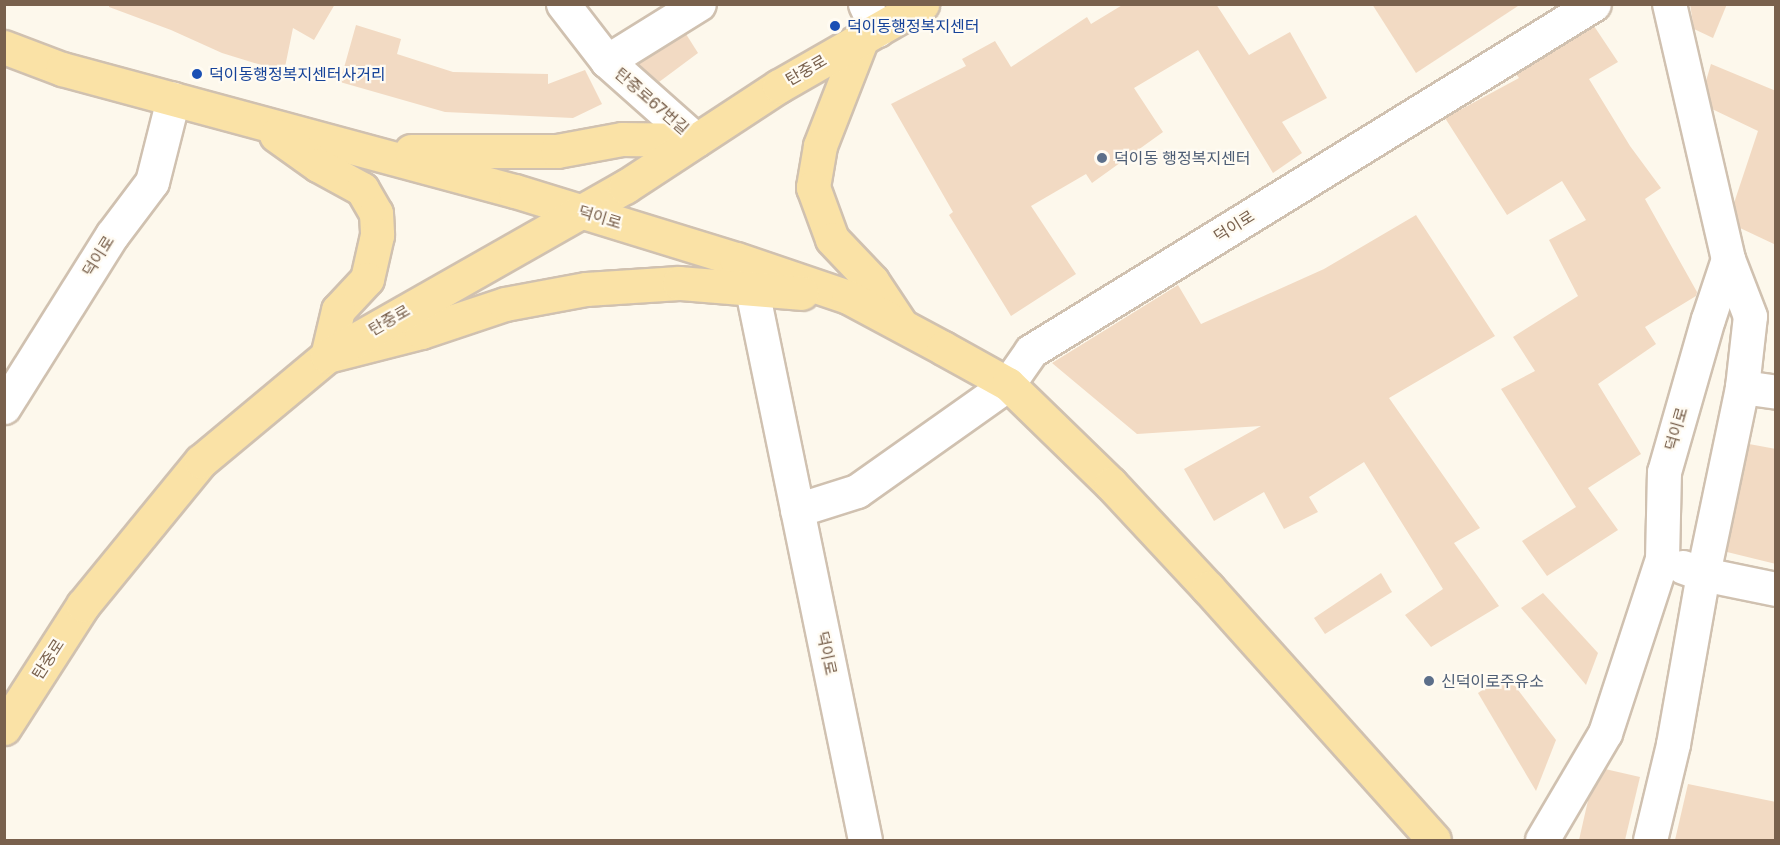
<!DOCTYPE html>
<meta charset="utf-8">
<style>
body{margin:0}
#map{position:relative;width:1780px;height:845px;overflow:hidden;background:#fdf8ec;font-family:"Golos Text","Noto Sans KR",sans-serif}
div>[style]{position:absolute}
.building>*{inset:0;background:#f2dac3}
.roads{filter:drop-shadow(2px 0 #d0c1b0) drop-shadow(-2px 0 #d0c1b0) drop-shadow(0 2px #d0c1b0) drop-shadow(0 -2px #d0c1b0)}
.minor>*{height:33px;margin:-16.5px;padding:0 16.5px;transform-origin:16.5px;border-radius:16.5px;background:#fff}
.major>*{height:33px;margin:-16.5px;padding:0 16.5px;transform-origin:16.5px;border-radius:16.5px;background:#fae2a6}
.dots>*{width:16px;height:16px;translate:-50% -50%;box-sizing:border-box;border:3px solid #fffbf2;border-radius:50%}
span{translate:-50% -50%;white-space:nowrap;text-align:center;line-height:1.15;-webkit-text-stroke:4.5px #fffbf2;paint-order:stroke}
.transit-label{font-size:16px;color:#164399}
.left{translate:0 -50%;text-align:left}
.street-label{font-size:16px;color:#79614d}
.service-label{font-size:16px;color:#4e5e75}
.frame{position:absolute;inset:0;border:6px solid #79614d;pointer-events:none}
</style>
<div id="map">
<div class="building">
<div style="clip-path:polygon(109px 4px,335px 4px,314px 40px,293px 28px,284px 72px,222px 53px,171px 30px,109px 7px)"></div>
<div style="clip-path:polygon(1124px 4px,1216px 4px,1249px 55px,1290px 32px,1327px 98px,1282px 122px,1302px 153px,1273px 173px,1198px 50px,1134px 88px,1163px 132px,1092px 183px,1086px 174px,1031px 206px,1076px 274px,1011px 316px,949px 215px,953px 212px,891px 104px,966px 66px,962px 59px,995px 41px,1011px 67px,1087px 17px,1091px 24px)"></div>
<div style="clip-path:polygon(1372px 4px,1521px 4px,1416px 73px)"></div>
<div style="clip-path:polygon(1690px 4px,1727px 4px,1713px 38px,1694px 29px)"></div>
<div style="clip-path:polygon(356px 25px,401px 39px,397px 54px,453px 72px,548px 74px,548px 84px,585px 70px,602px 104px,573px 118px,445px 112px,340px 82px)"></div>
<div style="clip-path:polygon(1594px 26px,1618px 62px,1589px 79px,1630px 146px,1661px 188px,1645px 199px,1697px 292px,1696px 296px,1645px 327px,1656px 344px,1598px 384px,1641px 454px,1588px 488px,1618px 530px,1547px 576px,1522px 541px,1576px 507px,1501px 389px,1535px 371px,1513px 337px,1578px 296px,1549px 240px,1586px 220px,1562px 181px,1507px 215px,1445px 118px,1519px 78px,1516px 74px)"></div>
<div style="clip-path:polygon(686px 34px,698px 53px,659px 82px,638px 64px)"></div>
<div style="clip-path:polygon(1711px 64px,1776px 91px,1776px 245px,1740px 228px,1734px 203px,1758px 131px,1712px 109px,1706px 81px)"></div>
<div style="clip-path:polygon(1416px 215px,1495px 336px,1389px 398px,1480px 528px,1454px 543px,1499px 606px,1431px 647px,1405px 615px,1443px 589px,1364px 462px,1309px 497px,1318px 512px,1284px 529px,1264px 492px,1214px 521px,1184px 469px,1261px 426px,1137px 434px,1052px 363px,1178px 285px,1201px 324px,1324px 269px)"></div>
<div style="clip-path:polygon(1749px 444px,1776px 449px,1776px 564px,1727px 552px)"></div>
<div style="clip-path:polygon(1381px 573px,1392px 592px,1325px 634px,1314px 618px)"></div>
<div style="clip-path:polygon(1543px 593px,1598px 653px,1586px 685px,1521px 608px)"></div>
<div style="clip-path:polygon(1506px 674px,1556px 740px,1536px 791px,1478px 693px)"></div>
<div style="clip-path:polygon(1605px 769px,1640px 777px,1625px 840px,1579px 840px,1589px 796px)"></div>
<div style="clip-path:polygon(1688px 784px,1776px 802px,1776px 840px,1675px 840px)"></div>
</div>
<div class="roads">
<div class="minor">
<div style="left:563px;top:4px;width:72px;rotate:52.3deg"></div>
<div style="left:607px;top:61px;width:119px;rotate:41.6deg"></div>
<div style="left:865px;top:4px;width:29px;rotate:65deg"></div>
<div style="left:607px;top:61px;width:108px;rotate:-31.8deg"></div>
<div style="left:752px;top:290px;width:561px;rotate:78.39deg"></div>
<div style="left:1742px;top:387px;width:34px;rotate:8deg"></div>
<div style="left:4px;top:407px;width:203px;rotate:-57.9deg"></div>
<div style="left:112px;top:235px;width:66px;rotate:-53deg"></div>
<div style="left:152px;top:182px;width:86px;rotate:-75.8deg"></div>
<div style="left:797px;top:510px;width:63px;rotate:-17.6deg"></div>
<div style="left:857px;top:491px;width:185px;rotate:-35.3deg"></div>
<div style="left:1008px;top:384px;width:40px;rotate:-55.1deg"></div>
<div style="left:1031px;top:351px;width:661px;rotate:-31.65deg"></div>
<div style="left:1683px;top:567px;width:21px;rotate:19deg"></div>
<div style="left:1703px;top:574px;width:75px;rotate:11.6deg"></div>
<div style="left:1542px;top:840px;width:124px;rotate:-59.5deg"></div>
<div style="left:1605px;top:733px;width:183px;rotate:-71.9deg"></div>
<div style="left:1662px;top:559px;width:87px;rotate:-88.7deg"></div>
<div style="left:1664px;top:472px;width:159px;rotate:-74deg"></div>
<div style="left:1708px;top:319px;width:63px;rotate:-71.6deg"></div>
<div style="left:1728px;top:259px;width:262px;rotate:-103deg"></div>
<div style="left:1650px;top:840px;width:99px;rotate:-76.5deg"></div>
<div style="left:1673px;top:744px;width:173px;rotate:-80deg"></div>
<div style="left:1703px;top:574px;width:191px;rotate:-78.2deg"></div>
<div style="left:1742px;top:387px;width:71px;rotate:-83.6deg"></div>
<div style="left:1750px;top:316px;width:61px;rotate:-111.1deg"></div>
</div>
<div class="major">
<div style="left:862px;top:38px;width:116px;rotate:111.3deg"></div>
<div style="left:820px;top:146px;width:42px;rotate:99.7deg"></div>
<div style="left:813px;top:187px;width:55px;rotate:69.9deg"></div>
<div style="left:832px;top:239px;width:58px;rotate:46.4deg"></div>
<div style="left:872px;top:281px;width:50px;rotate:56.3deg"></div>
<div style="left:4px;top:47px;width:62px;rotate:20.8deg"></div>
<div style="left:62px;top:69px;width:469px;rotate:15.1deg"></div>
<div style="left:515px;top:191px;width:231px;rotate:17.1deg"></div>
<div style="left:736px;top:259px;width:118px;rotate:18.7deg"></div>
<div style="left:848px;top:297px;width:108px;rotate:28.2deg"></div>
<div style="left:943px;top:348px;width:74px;rotate:29deg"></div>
<div style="left:1008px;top:384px;width:144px;rotate:44.2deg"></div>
<div style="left:1111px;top:484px;width:142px;rotate:47deg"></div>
<div style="left:1208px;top:588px;width:338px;rotate:48.1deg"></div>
<div style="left:276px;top:135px;width:52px;rotate:35.5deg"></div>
<div style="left:318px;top:165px;width:50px;rotate:28.6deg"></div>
<div style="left:362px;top:189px;width:28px;rotate:60deg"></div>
<div style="left:376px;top:213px;width:22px;rotate:87deg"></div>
<div style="left:377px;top:235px;width:45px;rotate:102.8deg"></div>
<div style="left:367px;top:279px;width:42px;rotate:133.1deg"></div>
<div style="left:338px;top:310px;width:47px;rotate:103.4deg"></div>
<div style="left:327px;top:356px;width:97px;rotate:-14.3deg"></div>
<div style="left:421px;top:332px;width:89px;rotate:-18.4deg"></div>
<div style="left:505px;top:304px;width:82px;rotate:-10.5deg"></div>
<div style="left:586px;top:289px;width:93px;rotate:-3.7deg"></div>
<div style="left:679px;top:283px;width:123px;rotate:4.6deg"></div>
<div style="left:411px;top:151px;width:146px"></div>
<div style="left:557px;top:151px;width:66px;rotate:-10.5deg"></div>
<div style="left:622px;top:139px;width:74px;rotate:0.8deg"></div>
<div style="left:4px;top:728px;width:146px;rotate:-57.3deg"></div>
<div style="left:83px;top:605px;width:186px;rotate:-50.7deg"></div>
<div style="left:201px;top:461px;width:164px;rotate:-39.8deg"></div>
<div style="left:327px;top:356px;width:343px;rotate:-29.6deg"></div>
<div style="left:625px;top:187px;width:184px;rotate:-33.3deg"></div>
<div style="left:779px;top:86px;width:165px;rotate:-29.8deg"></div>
</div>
</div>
<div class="dots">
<div style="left:835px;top:26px;background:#1a4fb4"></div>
<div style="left:197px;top:74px;background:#1a4fb4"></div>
<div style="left:1102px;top:158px;background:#5c6f8a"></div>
<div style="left:1429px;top:681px;background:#5c6f8a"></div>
</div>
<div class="transit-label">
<span class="left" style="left:847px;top:26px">덕이동행정복지센터</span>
<span class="left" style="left:209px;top:74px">덕이동행정복지센터사거리</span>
</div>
<div class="street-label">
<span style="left:806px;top:70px;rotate:-30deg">탄중로</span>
<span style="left:652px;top:101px;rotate:41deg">탄중로67번길</span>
<span style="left:600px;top:217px;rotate:17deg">덕이로</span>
<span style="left:1234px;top:226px;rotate:-32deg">덕이로</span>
<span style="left:98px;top:256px;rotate:-58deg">덕이로</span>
<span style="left:389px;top:320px;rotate:-30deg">탄중로</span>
<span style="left:1676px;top:429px;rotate:-74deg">덕이로</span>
<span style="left:827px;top:653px;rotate:78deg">덕이로</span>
<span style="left:48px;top:659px;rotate:-57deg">탄중로</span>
</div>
<div class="service-label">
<span class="left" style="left:1114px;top:158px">덕이동 행정복지센터</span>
<span class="left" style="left:1441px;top:681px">신덕이로주유소</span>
</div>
<div class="frame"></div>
</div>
